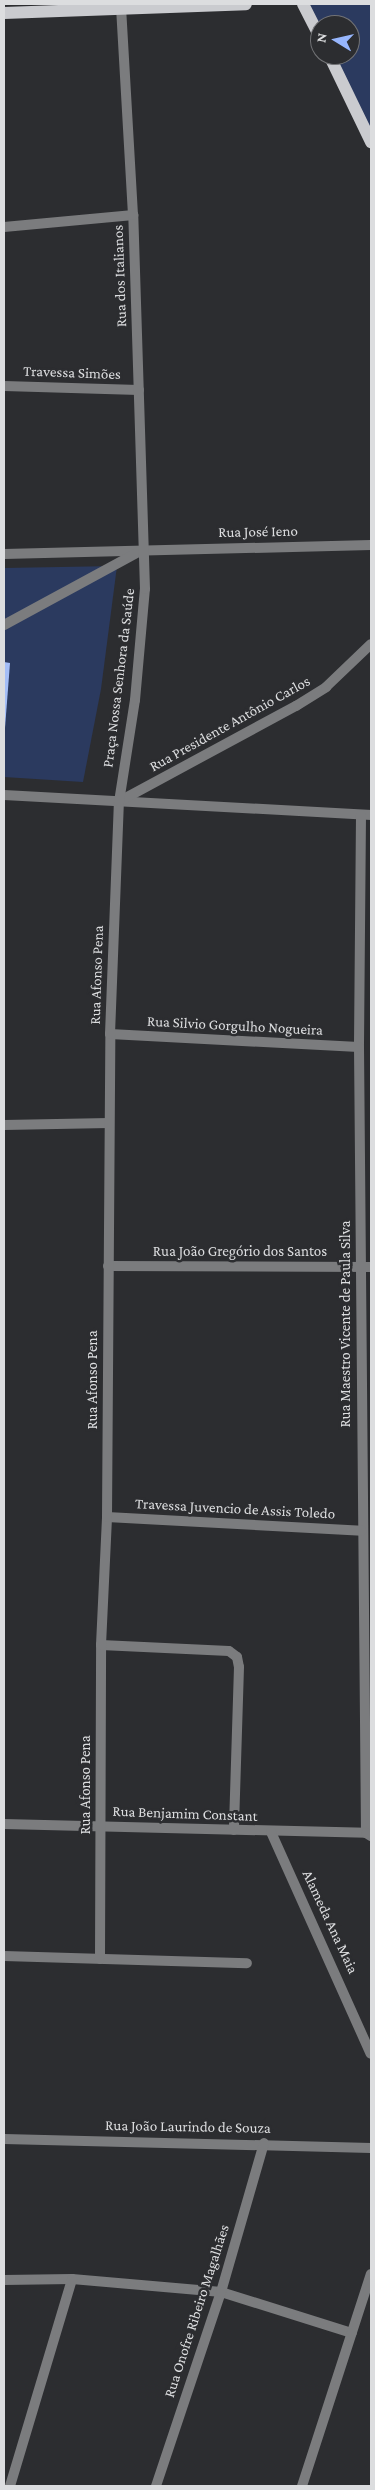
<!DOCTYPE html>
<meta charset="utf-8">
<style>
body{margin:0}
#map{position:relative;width:375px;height:2490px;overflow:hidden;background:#2c2d30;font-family:"Crimson Pro",serif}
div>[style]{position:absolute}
.green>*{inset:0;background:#2b3a5f}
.building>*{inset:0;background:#a4bef7}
.street>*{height:10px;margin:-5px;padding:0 5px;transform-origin:5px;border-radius:5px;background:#7b7c7e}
.primary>*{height:12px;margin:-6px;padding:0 6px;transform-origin:6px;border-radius:6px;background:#cacbcf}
span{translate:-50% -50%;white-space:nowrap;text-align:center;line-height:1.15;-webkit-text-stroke:5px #2c2d30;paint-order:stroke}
.street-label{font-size:15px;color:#dcdddf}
.frame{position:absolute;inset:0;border:5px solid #dcdddf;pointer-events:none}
.north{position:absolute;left:310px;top:15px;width:50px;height:50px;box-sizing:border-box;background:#2c2d30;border:1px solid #727376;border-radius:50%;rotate:279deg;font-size:14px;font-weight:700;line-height:20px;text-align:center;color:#dcdddf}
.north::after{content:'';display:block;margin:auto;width:18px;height:22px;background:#97b6fd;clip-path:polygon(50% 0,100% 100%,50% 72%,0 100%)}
</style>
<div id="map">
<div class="green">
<div style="clip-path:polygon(303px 4px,371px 4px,371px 142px,329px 55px,350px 55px,350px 25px,320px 25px)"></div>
<div style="clip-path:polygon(117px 566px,101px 689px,83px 782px,4px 777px,4px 568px)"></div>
</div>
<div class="building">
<div style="clip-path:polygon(4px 662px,10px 663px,5px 728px,4px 728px)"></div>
</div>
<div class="street">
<div style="left:4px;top:227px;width:130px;rotate:-5.3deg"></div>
<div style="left:4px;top:386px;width:135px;rotate:1.7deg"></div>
<div style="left:4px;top:554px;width:367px;rotate:-1.4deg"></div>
<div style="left:4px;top:625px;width:159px;rotate:-28.5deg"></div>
<div style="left:4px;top:795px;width:368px;rotate:3.1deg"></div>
<div style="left:120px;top:801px;width:200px;rotate:-28.4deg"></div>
<div style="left:296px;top:706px;width:36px;rotate:-32deg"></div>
<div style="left:326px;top:687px;width:62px;rotate:-43.7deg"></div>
<div style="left:361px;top:815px;width:232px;rotate:90.5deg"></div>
<div style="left:359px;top:1047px;width:786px;rotate:89.49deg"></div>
<div style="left:110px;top:1034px;width:249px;rotate:3deg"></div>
<div style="left:4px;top:1125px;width:105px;rotate:-1.1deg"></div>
<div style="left:108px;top:1266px;width:263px;rotate:0.2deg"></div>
<div style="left:107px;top:1517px;width:255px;rotate:3.1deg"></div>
<div style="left:101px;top:1645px;width:128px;rotate:2.7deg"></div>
<div style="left:229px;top:1651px;width:10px;rotate:37deg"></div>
<div style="left:237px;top:1657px;width:10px;rotate:79deg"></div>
<div style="left:239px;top:1667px;width:163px;rotate:91.8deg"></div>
<div style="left:4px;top:1824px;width:362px;rotate:1.4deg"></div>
<div style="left:366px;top:1833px;width:6px;rotate:31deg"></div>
<div style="left:271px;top:1832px;width:243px;rotate:65.8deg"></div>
<div style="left:4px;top:1956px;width:243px;rotate:1.7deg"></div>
<div style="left:100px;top:1959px;width:314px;rotate:-89.8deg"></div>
<div style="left:101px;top:1645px;width:128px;rotate:-87.3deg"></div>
<div style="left:107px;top:1517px;width:483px;rotate:-89.6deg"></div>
<div style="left:110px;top:1034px;width:232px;rotate:-87.8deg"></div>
<div style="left:119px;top:802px;width:103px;rotate:-81.1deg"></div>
<div style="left:135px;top:700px;width:111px;rotate:-84.9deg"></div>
<div style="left:145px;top:589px;width:374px;rotate:-91.8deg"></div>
<div style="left:133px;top:215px;width:211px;rotate:-93.3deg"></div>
<div style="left:4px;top:2139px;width:367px;rotate:1.4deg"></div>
<div style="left:4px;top:2280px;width:68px;rotate:-0.8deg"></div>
<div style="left:72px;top:2279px;width:150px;rotate:5deg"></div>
<div style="left:221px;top:2292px;width:137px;rotate:17.4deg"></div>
<div style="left:10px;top:2486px;width:216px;rotate:-73.3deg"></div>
<div style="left:156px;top:2486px;width:205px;rotate:-71.5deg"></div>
<div style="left:221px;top:2292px;width:155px;rotate:-73.9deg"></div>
<div style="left:302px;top:2486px;width:223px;rotate:-72deg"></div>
</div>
<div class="primary">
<div style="left:303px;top:4px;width:38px;rotate:63deg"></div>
<div style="left:4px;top:13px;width:242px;rotate:-2.1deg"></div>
<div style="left:329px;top:55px;width:97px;rotate:64.2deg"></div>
</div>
<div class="street-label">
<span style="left:120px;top:276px;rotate:-92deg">Rua dos Italianos</span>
<span style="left:72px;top:373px;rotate:2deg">Travessa Simões</span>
<span style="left:258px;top:532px;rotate:-1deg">Rua José Ieno</span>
<span style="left:119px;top:678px;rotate:-83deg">Praça Nossa Senhora da Saúde</span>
<span style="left:230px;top:724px;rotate:-29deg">Rua Presidente Antônio Carlos</span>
<span style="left:97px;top:975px;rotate:-88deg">Rua Afonso Pena</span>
<span style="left:235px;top:1026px;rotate:3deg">Rua Silvio Gorgulho Nogueira</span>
<span style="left:240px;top:1252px">Rua João Gregório dos Santos</span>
<span style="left:346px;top:1324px;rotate:-90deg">Rua Maestro Vicente de Paula Silva</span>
<span style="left:93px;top:1380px;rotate:-90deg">Rua Afonso Pena</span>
<span style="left:235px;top:1509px;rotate:3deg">Travessa Juvencio de Assis Toledo</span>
<span style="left:86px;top:1785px;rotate:-90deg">Rua Afonso Pena</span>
<span style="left:185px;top:1814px;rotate:2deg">Rua Benjamim Constant</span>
<span style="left:330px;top:1922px;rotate:65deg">Alameda Ana Maia</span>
<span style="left:188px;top:2127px;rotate:1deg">Rua João Laurindo de Souza</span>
<span style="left:197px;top:2311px;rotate:-72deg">Rua Onofre Ribeiro Magalhães</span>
</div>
<div class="frame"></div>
<div class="north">N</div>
</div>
